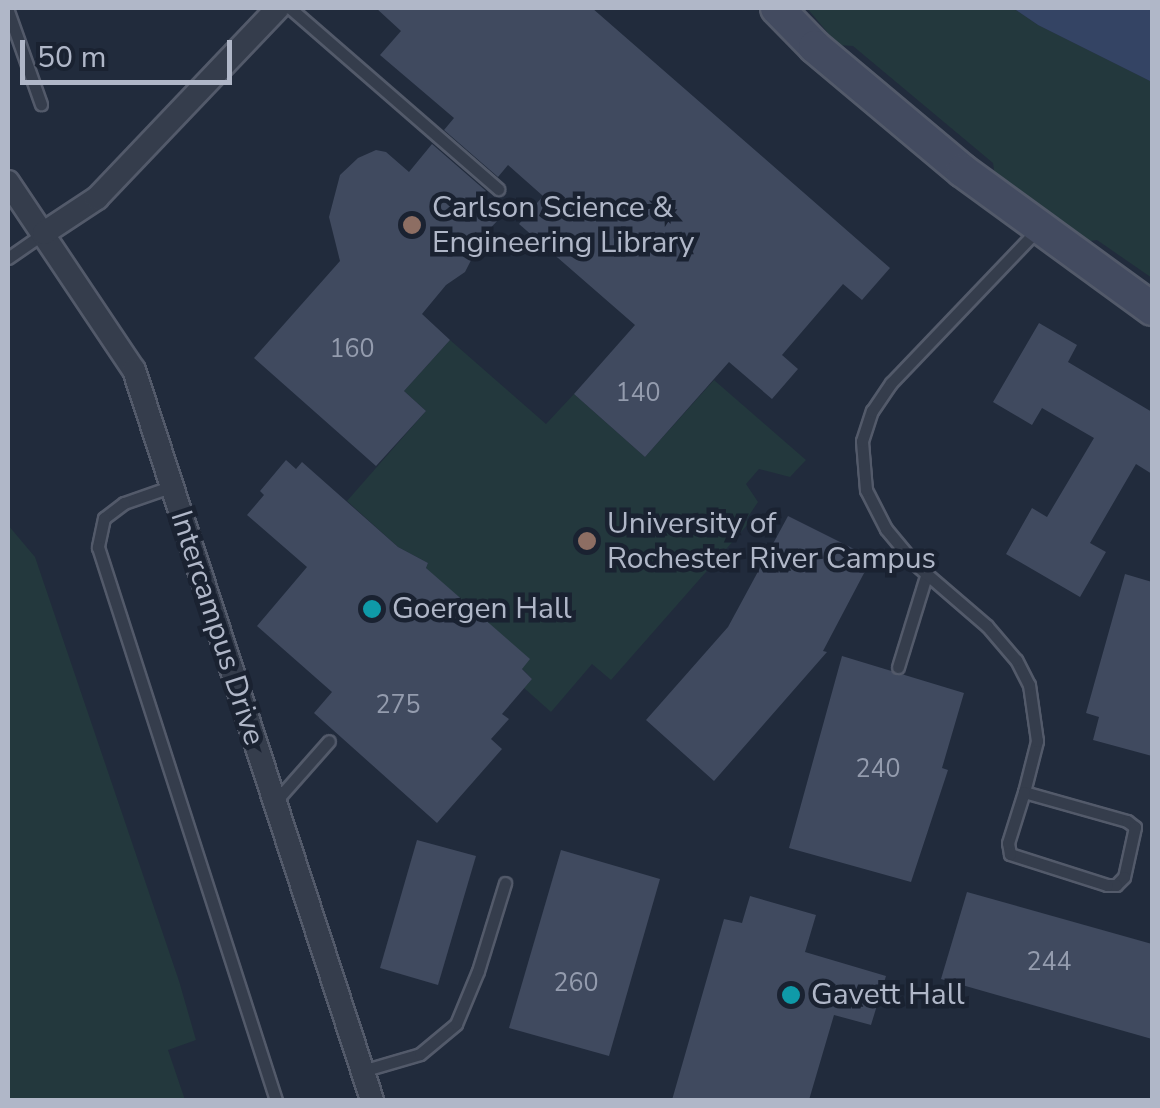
<!DOCTYPE html>
<style>
body{margin:0}
#map{position:relative;width:1160px;height:1108px;overflow:hidden;background:#212b3c;font-family:"Nunito Sans",sans-serif}
div>[style]{position:absolute}
.green>*{inset:0;background:#23383d}
.water>*{inset:0;background:#344464}
.building>*{inset:0;background:#404a5f}
.roads{filter:drop-shadow(2px 0 #535a6a) drop-shadow(-2px 0 #535a6a) drop-shadow(0 2px #535a6a) drop-shadow(0 -2px #535a6a)}
.lane>*{height:11px;margin:-5.5px;padding:0 5.5px;transform-origin:5.5px;border-radius:5.5px;background:#353d4c}
.street>*{height:22px;margin:-11px;padding:0 11px;transform-origin:11px;border-radius:11px;background:#353d4c}
.secondary>*{height:32px;margin:-16px;padding:0 16px;transform-origin:16px;border-radius:16px;background:#434b60}
.dots>*{width:28px;height:28px;translate:-50% -50%;box-sizing:border-box;border:5px solid #1a2231;border-radius:50%}
span{translate:-50% -50%;white-space:nowrap;text-align:center;line-height:1.15;-webkit-text-stroke:9px #1a2231;paint-order:stroke}
.number-label{font-size:25px;color:#949cae}
.number-label span{-webkit-text-stroke-width:0}
.poi-label{font-size:30px;color:#b0b7c8}
.left{translate:0 -50%;text-align:left}
.street-label{font-size:30px;color:#b0b7c8}
.frame{position:absolute;inset:0;border:10px solid #b0b7c8;pointer-events:none}
.scale{position:absolute;left:20px;top:40px;width:212px;height:45px;box-sizing:border-box;border:5px solid #b0b7c8;border-top:0;padding-left:12px;font-size:30px;line-height:35px;white-space:nowrap;color:#b0b7c8;-webkit-text-stroke:8px #1a2231;paint-order:stroke}
</style>
<div id="map">
<div class="green">
<div style="clip-path:polygon(807px 8px,1013px 8px,1038px 25px,1152px 82px,1152px 278px,1097px 240px,1083px 242px,995px 177px,993px 163px,853px 46px,838px 45px)"></div>
<div style="clip-path:polygon(450px 340px,546px 424px,574px 394px,645px 457px,714px 380px,806px 460px,790px 477px,759px 469px,746px 484px,758px 502px,746px 520px,749px 523px,611px 680px,592px 664px,551px 712px,524px 688px,532px 679px,426px 568px,428px 563px,398px 547px,347px 501px,426px 411px,404px 391px)"></div>
<div style="clip-path:polygon(8px 525px,35px 557px,179px 981px,196px 1040px,168px 1050px,185px 1100px,8px 1100px)"></div>
</div>
<div class="water">
<div style="clip-path:polygon(1013px 8px,1152px 8px,1152px 82px,1038px 25px)"></div>
</div>
<div class="building">
<div style="clip-path:polygon(376px 8px,592px 8px,890px 268px,862px 300px,843px 284px,782px 355px,798px 369px,772px 399px,729px 362px,645px 457px,574px 394px,635px 325px,519px 224px,543px 196px,508px 165px,498px 177px,444px 130px,454px 118px,380px 55px,401px 31px)"></div>
<div style="clip-path:polygon(432px 144px,486px 191px,479px 200px,499px 219px,484px 235px,465px 272px,446px 285px,422px 314px,450px 340px,404px 391px,426px 411px,376px 466px,254px 358px,340px 261px,329px 217px,340px 175px,358px 158px,376px 150px,386px 152px,409px 172px)"></div>
<div style="clip-path:polygon(1039px 323px,1077px 345px,1068px 362px,1152px 412px,1152px 474px,1136px 464px,1090px 543px,1106px 552px,1080px 597px,1006px 554px,1032px 508px,1047px 517px,1094px 438px,1042px 408px,1032px 425px,993px 402px)"></div>
<div style="clip-path:polygon(286px 460px,296px 469px,302px 462px,398px 547px,428px 563px,426px 568px,530px 659px,522px 669px,532px 679px,502px 714px,509px 719px,491px 739px,502px 749px,437px 823px,314px 713px,332px 692px,257px 626px,307px 567px,247px 515px,264px 495px,260px 491px)"></div>
<div style="clip-path:polygon(788px 516px,872px 558px,823px 651px,827px 652px,714px 781px,646px 720px,728px 627px)"></div>
<div style="clip-path:polygon(1125px 574px,1152px 582px,1152px 756px,1093px 740px,1099px 717px,1086px 713px)"></div>
<div style="clip-path:polygon(842px 656px,964px 693px,942px 768px,948px 770px,911px 882px,789px 848px)"></div>
<div style="clip-path:polygon(417px 840px,476px 856px,438px 985px,380px 968px)"></div>
<div style="clip-path:polygon(561px 850px,660px 879px,609px 1056px,509px 1028px)"></div>
<div style="clip-path:polygon(967px 892px,1152px 944px,1152px 1039px,941px 979px)"></div>
<div style="clip-path:polygon(750px 896px,816px 915px,805px 952px,886px 976px,871px 1025px,834px 1015px,809px 1100px,672px 1100px,724px 919px,742px 923px)"></div>
</div>
<div class="roads">
<div class="lane">
<div style="left:290px;top:8px;width:276px;rotate:41deg"></div>
<div style="left:8px;top:11px;width:99px;rotate:70.5deg"></div>
<div style="left:8px;top:258px;width:44px;rotate:-34.8deg"></div>
<div style="left:170px;top:487px;width:49px;rotate:160.8deg"></div>
<div style="left:124px;top:503px;width:25px;rotate:143deg"></div>
<div style="left:104px;top:518px;width:30px;rotate:102deg"></div>
<div style="left:98px;top:547px;width:581px;rotate:72.16deg"></div>
<div style="left:898px;top:667px;width:98px;rotate:-72.9deg"></div>
<div style="left:1024px;top:792px;width:53px;rotate:-75.7deg"></div>
<div style="left:1037px;top:741px;width:57px;rotate:-98.1deg"></div>
<div style="left:1029px;top:685px;width:28px;rotate:-117deg"></div>
<div style="left:1016px;top:660px;width:45px;rotate:-130.5deg"></div>
<div style="left:987px;top:626px;width:94px;rotate:-139.3deg"></div>
<div style="left:916px;top:565px;width:47px;rotate:-129.8deg"></div>
<div style="left:886px;top:529px;width:44px;rotate:-117.1deg"></div>
<div style="left:866px;top:490px;width:49px;rotate:-94.7deg"></div>
<div style="left:862px;top:441px;width:32px;rotate:-72deg"></div>
<div style="left:872px;top:411px;width:34px;rotate:-56deg"></div>
<div style="left:891px;top:383px;width:213px;rotate:-46.3deg"></div>
<div style="left:1024px;top:792px;width:107px;rotate:15.7deg"></div>
<div style="left:1127px;top:821px;width:10px;rotate:37deg"></div>
<div style="left:1135px;top:827px;width:51px;rotate:102.4deg"></div>
<div style="left:1124px;top:877px;width:11px;rotate:135deg"></div>
<div style="left:1116px;top:885px;width:9px;rotate:180deg"></div>
<div style="left:1107px;top:885px;width:102px;rotate:-162.3deg"></div>
<div style="left:1010px;top:854px;width:11px;rotate:-100deg"></div>
<div style="left:1008px;top:843px;width:53px;rotate:-72.6deg"></div>
<div style="left:275px;top:802px;width:81px;rotate:-48.5deg"></div>
<div style="left:362px;top:1071px;width:60px;rotate:-16.3deg"></div>
<div style="left:420px;top:1054px;width:47px;rotate:-39.8deg"></div>
<div style="left:456px;top:1024px;width:57px;rotate:-67.5deg"></div>
<div style="left:478px;top:971px;width:92px;rotate:-72.9deg"></div>
</div>
<div class="street">
<div style="left:8px;top:182px;width:226px;rotate:56.2deg"></div>
<div style="left:134px;top:370px;width:768px;rotate:71.94deg"></div>
<div style="left:44px;top:233px;width:64px;rotate:-33.4deg"></div>
<div style="left:97px;top:198px;width:262px;rotate:-46.4deg"></div>
</div>
<div class="secondary">
<div style="left:777px;top:8px;width:54px;rotate:45.7deg"></div>
<div style="left:815px;top:47px;width:193px;rotate:40deg"></div>
<div style="left:963px;top:171px;width:234px;rotate:36.1deg"></div>
</div>
</div>
<div class="dots">
<div style="left:412px;top:225px;background:#8d6e63"></div>
<div style="left:587px;top:541px;background:#8d6e63"></div>
<div style="left:372px;top:609px;background:#0f9aa8"></div>
<div style="left:791px;top:995px;background:#0f9aa8"></div>
</div>
<div class="number-label">
<span style="left:352px;top:349px">160</span>
<span style="left:638px;top:393px">140</span>
<span style="left:398px;top:705px">275</span>
<span style="left:878px;top:769px">240</span>
<span style="left:1049px;top:962px">244</span>
<span style="left:576px;top:983px">260</span>
</div>
<div class="poi-label">
<span class="left" style="left:432px;top:225px">Carlson Science &amp;<br>Engineering Library</span>
<span class="left" style="left:607px;top:541px">University of<br>Rochester River Campus</span>
<span class="left" style="left:392px;top:609px">Goergen Hall</span>
<span class="left" style="left:811px;top:995px">Gavett Hall</span>
</div>
<div class="street-label">
<span style="left:217px;top:628px;rotate:72deg">Intercampus Drive</span>
</div>
<div class="frame"></div>
<div class="scale">50 m</div>
</div>
